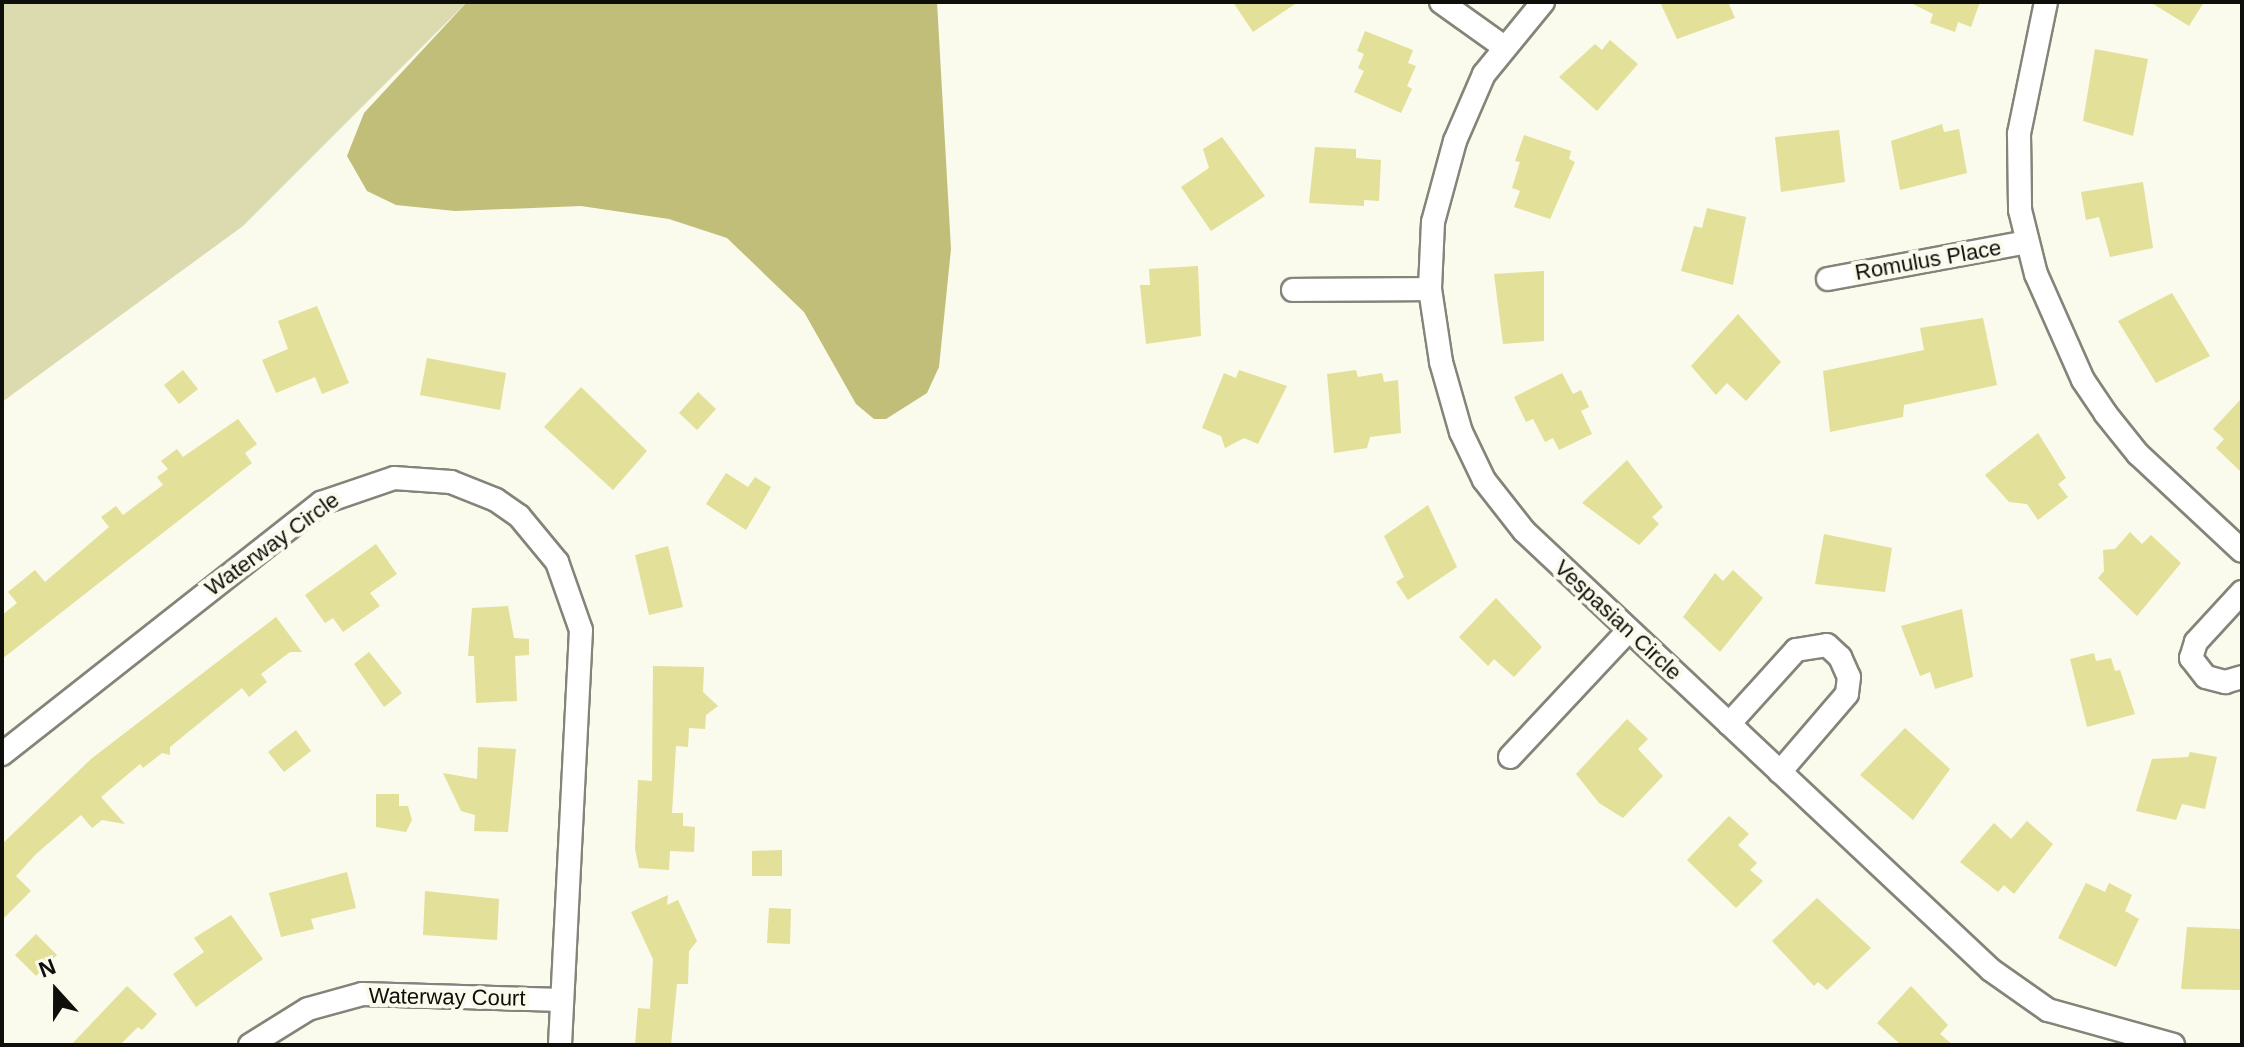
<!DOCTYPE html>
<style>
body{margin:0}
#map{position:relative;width:2244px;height:1047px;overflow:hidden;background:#fafaed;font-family:Helvetica,sans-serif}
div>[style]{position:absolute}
.green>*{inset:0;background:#dcdbaf}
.water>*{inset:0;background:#c0be78}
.building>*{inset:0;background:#e2e099}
.roads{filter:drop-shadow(2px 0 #848479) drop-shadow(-2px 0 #848479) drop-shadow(0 2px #848479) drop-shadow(0 -2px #848479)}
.street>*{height:22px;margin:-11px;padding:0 11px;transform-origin:11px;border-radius:11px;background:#fff}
span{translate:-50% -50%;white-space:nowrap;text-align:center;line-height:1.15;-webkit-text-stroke:8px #fafaed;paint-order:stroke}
.street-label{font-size:22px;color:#0e0e0a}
.frame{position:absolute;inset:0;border:4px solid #0e0e0a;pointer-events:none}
.north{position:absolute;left:16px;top:951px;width:80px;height:80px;-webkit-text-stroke:6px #fafaed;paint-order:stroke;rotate:339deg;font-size:22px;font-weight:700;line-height:32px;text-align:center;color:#0e0e0a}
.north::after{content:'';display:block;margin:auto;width:28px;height:36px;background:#0e0e0a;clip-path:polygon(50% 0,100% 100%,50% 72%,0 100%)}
</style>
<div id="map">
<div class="green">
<div style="clip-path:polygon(2px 2px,467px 2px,243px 226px,2px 402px)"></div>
</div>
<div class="water">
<div style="clip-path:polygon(467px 2px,937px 2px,951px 249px,939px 367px,927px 393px,886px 419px,874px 419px,856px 404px,804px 312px,727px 238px,669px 219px,581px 206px,455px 211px,396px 205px,367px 191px,347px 156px,364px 113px)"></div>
</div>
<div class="building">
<div style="clip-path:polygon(1233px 2px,1298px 2px,1253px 32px)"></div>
<div style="clip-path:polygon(1660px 2px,1728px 2px,1735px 18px,1677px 39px)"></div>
<div style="clip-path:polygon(1909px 2px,1980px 2px,1971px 27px,1958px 22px,1955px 32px,1930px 23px,1933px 14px)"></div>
<div style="clip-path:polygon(2150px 2px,2204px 2px,2189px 26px)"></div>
<div style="clip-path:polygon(1365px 31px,1413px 50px,1408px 63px,1416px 66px,1407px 86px,1412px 89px,1401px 113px,1354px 92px,1364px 71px,1358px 68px,1364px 54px,1357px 51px)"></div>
<div style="clip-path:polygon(1610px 40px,1638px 64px,1597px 111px,1559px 77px,1595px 44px,1602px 50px)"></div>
<div style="clip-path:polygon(2095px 49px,2148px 59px,2133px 136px,2083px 121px)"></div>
<div style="clip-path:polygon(1942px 124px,1944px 132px,1959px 129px,1967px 173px,1900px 190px,1891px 141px)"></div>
<div style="clip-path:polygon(1839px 130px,1845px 182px,1781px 192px,1775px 137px)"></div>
<div style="clip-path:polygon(1524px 135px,1571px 151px,1569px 159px,1575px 162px,1550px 219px,1514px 207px,1520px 191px,1512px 188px,1520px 162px,1515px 161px)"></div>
<div style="clip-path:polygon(1222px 137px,1265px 196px,1211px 231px,1181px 187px,1209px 168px,1203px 149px)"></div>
<div style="clip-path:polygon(1315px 147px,1356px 149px,1356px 158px,1381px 160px,1379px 201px,1364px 200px,1364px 206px,1309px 203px)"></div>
<div style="clip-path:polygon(2143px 182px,2153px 248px,2110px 257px,2099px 217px,2086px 220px,2081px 192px)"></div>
<div style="clip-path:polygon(1707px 208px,1746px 217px,1733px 285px,1681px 271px,1694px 226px,1702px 228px)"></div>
<div style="clip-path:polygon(1198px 266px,1201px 336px,1146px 344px,1140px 285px,1150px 285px,1149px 269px)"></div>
<div style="clip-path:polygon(1544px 271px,1544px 341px,1503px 344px,1494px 274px)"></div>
<div style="clip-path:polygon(2172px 293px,2210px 356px,2156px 383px,2118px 321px)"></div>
<div style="clip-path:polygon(317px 306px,349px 383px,322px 394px,315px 377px,276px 393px,262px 360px,288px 349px,278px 321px)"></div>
<div style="clip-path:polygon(1738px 314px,1781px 362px,1746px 401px,1727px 383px,1716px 395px,1691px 366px)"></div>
<div style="clip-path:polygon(1983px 318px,1997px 385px,1904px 405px,1903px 417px,1830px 432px,1823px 371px,1924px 350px,1920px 328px)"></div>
<div style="clip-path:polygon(427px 358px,506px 373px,500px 410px,420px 395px)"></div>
<div style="clip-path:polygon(183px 370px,198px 389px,179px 404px,164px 385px)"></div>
<div style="clip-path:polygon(1239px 370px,1287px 386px,1258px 444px,1244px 438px,1225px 448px,1221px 436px,1202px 428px,1224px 373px,1236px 378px)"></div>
<div style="clip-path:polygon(1356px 370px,1358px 377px,1382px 373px,1384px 382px,1398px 380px,1401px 433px,1370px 437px,1367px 448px,1334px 453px,1327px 374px)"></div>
<div style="clip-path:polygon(1562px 373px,1573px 394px,1581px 390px,1589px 407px,1581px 411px,1592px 434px,1559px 450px,1553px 438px,1545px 442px,1533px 419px,1526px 422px,1514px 397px)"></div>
<div style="clip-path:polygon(581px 387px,647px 451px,613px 490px,544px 427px)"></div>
<div style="clip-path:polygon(698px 392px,716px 409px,697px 430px,679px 413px)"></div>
<div style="clip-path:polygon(2242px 398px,2242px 473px,2216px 448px,2224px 439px,2213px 429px)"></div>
<div style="clip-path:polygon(238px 419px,257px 444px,245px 453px,252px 463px,2px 659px,2px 615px,17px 603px,8px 592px,35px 570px,45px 582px,109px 527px,101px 517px,116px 506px,123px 515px,163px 485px,157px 477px,168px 469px,161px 461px,177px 449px,183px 457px)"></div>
<div style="clip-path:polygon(2038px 433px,2066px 478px,2058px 484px,2068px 497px,2038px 520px,2027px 504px,2009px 502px,1985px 475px)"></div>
<div style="clip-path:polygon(1627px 460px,1663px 507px,1652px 517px,1659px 524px,1639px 545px,1582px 503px)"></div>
<div style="clip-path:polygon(726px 473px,748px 487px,755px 477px,771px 487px,746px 530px,706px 504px)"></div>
<div style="clip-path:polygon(1428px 505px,1457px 567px,1408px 600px,1396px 582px,1404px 577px,1384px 536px)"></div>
<div style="clip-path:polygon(2130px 532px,2142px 544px,2151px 535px,2181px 563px,2137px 616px,2098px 578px,2104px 571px,2103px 550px,2115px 549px)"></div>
<div style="clip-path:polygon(1824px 534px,1892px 548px,1885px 592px,1815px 584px)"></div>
<div style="clip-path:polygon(376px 544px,397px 574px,370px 593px,380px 606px,343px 632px,333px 618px,325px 623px,305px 595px)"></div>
<div style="clip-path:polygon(668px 546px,683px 607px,649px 615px,635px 555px)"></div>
<div style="clip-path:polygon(1733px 570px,1763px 598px,1720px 652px,1683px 617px,1715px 573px,1723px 581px)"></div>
<div style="clip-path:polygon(1496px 598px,1542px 647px,1514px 677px,1494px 659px,1488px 666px,1459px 637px)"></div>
<div style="clip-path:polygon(508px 606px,514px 638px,529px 639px,529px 655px,515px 656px,517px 701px,476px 703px,474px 656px,468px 656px,472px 608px)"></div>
<div style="clip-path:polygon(1962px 609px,1973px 677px,1935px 689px,1930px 672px,1920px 676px,1901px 626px)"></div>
<div style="clip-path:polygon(276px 617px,302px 652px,290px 652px,261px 674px,267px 682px,249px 697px,242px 688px,170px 747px,170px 755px,162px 753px,143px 768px,140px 764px,101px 797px,125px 824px,102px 820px,92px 828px,81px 815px,36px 854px,16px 876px,31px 891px,2px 920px,2px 844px,91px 759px)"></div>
<div style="clip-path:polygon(369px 652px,402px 693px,384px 707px,354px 664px)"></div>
<div style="clip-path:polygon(2094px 653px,2096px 661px,2111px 658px,2115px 671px,2120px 670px,2135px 714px,2087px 727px,2070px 659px)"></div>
<div style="clip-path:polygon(653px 666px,704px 667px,703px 692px,718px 706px,706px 715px,705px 729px,689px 728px,688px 747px,676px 746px,672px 813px,683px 813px,683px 826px,695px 827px,694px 852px,670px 851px,669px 870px,639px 868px,635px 849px,638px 780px,652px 781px)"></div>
<div style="clip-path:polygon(1627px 719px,1648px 739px,1638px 749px,1663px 776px,1623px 818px,1599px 803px,1576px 774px)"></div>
<div style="clip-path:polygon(1905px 728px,1950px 769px,1913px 820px,1860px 775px)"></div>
<div style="clip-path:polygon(296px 730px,311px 751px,284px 772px,268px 752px)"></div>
<div style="clip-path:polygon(478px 747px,516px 749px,508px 832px,474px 831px,475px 815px,461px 811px,443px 773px,477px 779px)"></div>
<div style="clip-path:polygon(2190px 752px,2217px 757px,2205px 809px,2182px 804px,2176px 820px,2136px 811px,2152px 759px,2188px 757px)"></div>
<div style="clip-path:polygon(376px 794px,399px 794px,399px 806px,408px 806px,412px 820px,406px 832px,376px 827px)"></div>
<div style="clip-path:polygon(1729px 816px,1749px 834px,1738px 845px,1757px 863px,1750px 870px,1763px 881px,1736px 908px,1687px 860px)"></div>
<div style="clip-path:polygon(2027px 821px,2053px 844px,2014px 894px,2004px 885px,1998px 892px,1960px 862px,1994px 823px,2011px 839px)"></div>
<div style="clip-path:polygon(782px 850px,782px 876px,752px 876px,752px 851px)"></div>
<div style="clip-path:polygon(347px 872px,356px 908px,311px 919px,314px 929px,281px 937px,269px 893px)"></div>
<div style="clip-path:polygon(2086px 883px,2105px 892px,2109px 883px,2132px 895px,2125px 911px,2139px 919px,2116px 967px,2058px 938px)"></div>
<div style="clip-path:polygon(425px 891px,499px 899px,497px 940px,423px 935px)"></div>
<div style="clip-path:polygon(668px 895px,667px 905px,678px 900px,697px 941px,689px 951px,688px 984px,677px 984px,671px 1045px,635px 1045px,638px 1008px,650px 1009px,653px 959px,631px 912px)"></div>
<div style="clip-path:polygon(1817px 898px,1871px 948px,1827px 990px,1818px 982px,1814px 986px,1772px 941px)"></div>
<div style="clip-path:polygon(769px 908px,791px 909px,790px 944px,767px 943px)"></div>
<div style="clip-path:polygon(231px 915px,263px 959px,196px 1007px,173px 974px,204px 952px,194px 938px)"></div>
<div style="clip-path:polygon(2187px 927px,2242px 929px,2242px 990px,2181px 989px)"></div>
<div style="clip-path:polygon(36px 934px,57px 955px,36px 976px,15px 955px)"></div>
<div style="clip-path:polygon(127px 986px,157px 1014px,142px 1030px,138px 1027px,120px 1045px,71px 1045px)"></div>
<div style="clip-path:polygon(1911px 986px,1948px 1025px,1940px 1034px,1953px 1045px,1901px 1045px,1877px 1023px)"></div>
</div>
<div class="roads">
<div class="street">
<div style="left:1441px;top:2px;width:77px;rotate:35.5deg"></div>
<div style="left:1543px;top:2px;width:93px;rotate:129.3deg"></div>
<div style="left:1484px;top:74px;width:73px;rotate:113.4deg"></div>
<div style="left:1455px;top:141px;width:84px;rotate:105.2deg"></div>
<div style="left:1433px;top:222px;width:67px;rotate:92.6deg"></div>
<div style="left:1430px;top:289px;width:74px;rotate:81.4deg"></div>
<div style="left:1441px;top:362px;width:73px;rotate:74.1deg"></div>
<div style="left:1461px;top:432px;width:53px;rotate:64.4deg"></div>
<div style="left:1484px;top:480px;width:65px;rotate:51.9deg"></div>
<div style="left:1524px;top:531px;width:641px;rotate:43.23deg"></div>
<div style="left:1991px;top:970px;width:70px;rotate:35.1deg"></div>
<div style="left:2048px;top:1010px;width:130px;rotate:15.6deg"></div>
<div style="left:2046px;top:2px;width:135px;rotate:101.6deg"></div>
<div style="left:2019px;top:134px;width:76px;rotate:89.2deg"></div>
<div style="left:2020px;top:210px;width:66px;rotate:76deg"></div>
<div style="left:2036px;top:274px;width:116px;rotate:66.1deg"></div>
<div style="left:2083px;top:380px;width:40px;rotate:56deg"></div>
<div style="left:2105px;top:413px;width:53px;rotate:51.2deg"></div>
<div style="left:2138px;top:454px;width:142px;rotate:43deg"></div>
<div style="left:1828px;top:279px;width:202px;rotate:-10.5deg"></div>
<div style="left:1293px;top:290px;width:137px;rotate:-0.4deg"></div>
<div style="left:2242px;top:592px;width:68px;rotate:132.6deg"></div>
<div style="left:2196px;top:642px;width:17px;rotate:107deg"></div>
<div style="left:2191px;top:658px;width:24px;rotate:52deg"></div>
<div style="left:2206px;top:677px;width:20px;rotate:15deg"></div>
<div style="left:2225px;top:682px;width:18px;rotate:-16deg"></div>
<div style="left:1729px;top:724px;width:100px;rotate:-47.8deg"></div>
<div style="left:1796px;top:650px;width:31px;rotate:-9deg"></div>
<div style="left:1827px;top:645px;width:18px;rotate:43deg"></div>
<div style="left:1840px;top:657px;width:22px;rotate:66deg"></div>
<div style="left:1849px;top:677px;width:17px;rotate:97deg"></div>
<div style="left:1847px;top:694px;width:103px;rotate:130.7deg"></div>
<div style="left:2px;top:754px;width:406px;rotate:-38.2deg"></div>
<div style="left:321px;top:503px;width:77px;rotate:-18.9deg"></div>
<div style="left:394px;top:478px;width:57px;rotate:4deg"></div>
<div style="left:451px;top:482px;width:48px;rotate:21.8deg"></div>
<div style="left:496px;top:500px;width:28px;rotate:35deg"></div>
<div style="left:519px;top:516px;width:60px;rotate:50.4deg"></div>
<div style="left:557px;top:562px;width:72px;rotate:70.6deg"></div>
<div style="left:581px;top:630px;width:416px;rotate:92.9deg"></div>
<div style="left:1510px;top:757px;width:174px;rotate:-46.9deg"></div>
<div style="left:250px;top:1045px;width:68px;rotate:-31.8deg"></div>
<div style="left:308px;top:1009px;width:56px;rotate:-15.5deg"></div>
<div style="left:362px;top:994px;width:200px;rotate:1.7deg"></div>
</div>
</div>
<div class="street-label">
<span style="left:1928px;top:260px;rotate:-10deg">Romulus Place</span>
<span style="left:272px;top:544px;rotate:-36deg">Waterway Circle</span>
<span style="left:1618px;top:620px;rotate:43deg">Vespasian Circle</span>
<span style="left:447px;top:997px;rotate:1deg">Waterway Court</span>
</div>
<div class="frame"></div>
<div class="north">N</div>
</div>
